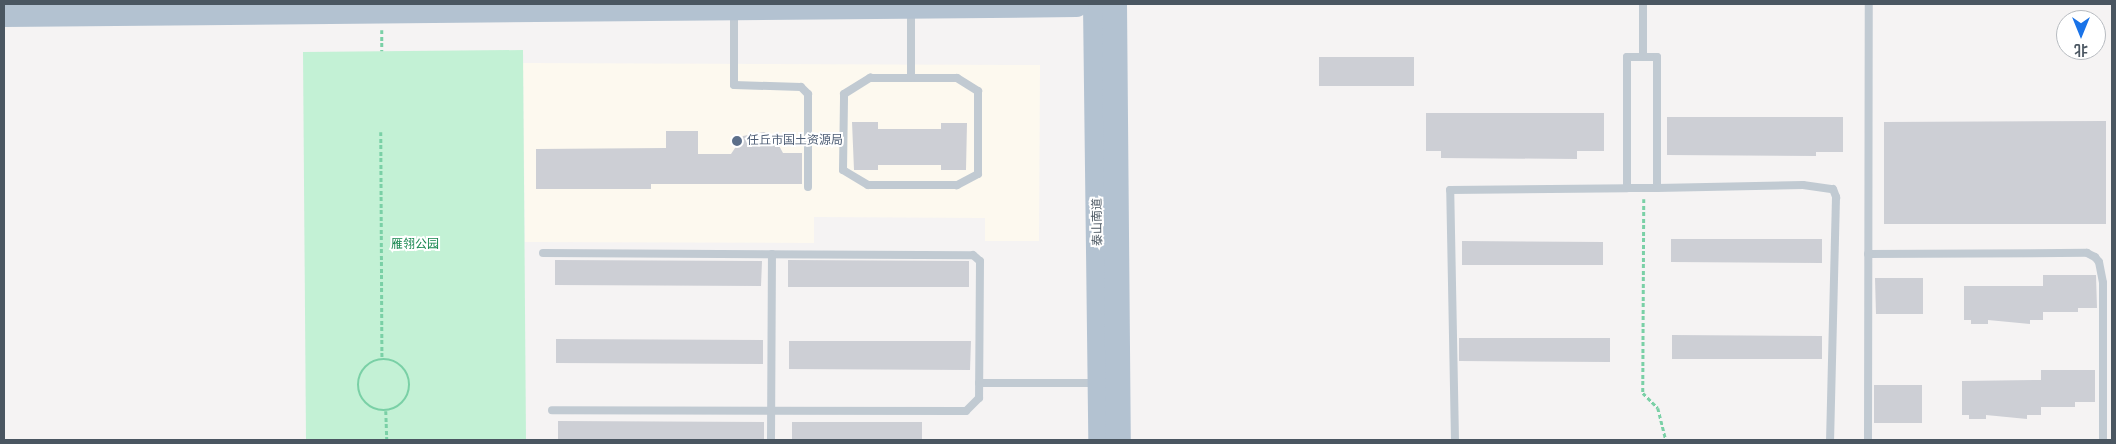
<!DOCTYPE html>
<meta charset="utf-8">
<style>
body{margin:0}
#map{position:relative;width:2116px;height:444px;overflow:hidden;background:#f5f3f3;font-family:"Fira Sans","Noto Sans SC",sans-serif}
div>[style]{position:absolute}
.commercial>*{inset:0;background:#fdf9ef}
.green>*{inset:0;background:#c3f1d5}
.building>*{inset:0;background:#cdcfd5}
.path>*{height:2.5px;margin-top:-1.25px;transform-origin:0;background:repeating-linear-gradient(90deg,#7ad0a6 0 4px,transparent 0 6.5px)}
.path>.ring{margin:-1.25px;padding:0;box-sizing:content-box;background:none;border:2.5px solid #7ad0a6;border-radius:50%}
.service>*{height:8px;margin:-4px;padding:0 4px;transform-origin:4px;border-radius:4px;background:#c1cad2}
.primary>*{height:25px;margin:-12.5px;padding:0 12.5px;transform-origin:12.5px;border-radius:12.5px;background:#b3c2d1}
.dots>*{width:14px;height:14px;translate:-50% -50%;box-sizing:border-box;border:2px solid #fff;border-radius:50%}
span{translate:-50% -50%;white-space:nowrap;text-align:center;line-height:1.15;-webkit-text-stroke:4px #fff;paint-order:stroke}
.service-label{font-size:12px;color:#4e5e75}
.left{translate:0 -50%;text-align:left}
.street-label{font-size:12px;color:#4a5661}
.park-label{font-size:12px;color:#17864f}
.frame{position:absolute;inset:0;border:5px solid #4a5661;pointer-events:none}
.north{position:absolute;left:2056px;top:10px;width:50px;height:50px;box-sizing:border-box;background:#fff;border:1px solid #b7bbc0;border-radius:50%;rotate:180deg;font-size:14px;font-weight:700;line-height:20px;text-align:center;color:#4a5661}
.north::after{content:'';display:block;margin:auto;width:18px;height:22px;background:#1a73e8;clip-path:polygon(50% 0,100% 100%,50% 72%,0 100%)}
</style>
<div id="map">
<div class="commercial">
<div style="clip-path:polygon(523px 63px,1040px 65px,1039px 241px,985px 241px,985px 218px,814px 217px,814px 243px,525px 242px)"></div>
</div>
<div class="green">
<div style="clip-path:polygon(523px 50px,526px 440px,306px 440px,303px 52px)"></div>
</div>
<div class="building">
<div style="clip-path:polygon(1319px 57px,1414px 57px,1414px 86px,1319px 86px)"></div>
<div style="clip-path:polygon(1426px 113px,1604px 113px,1604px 151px,1577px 151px,1577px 159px,1441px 158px,1441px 151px,1426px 151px)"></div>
<div style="clip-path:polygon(1667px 117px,1843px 117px,1843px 152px,1816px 152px,1816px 156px,1667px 155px)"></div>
<div style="clip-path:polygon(2106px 121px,2106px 224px,1884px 224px,1884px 122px)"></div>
<div style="clip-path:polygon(852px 122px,878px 122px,878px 129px,941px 129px,941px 123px,967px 123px,966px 170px,941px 170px,941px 165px,878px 165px,878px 170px,854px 170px)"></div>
<div style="clip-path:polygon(666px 131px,698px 131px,698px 154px,731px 154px,743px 136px,764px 132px,776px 140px,783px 153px,802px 153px,802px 184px,651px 184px,651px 189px,536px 189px,536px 149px,666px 148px)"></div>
<div style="clip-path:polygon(1671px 239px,1822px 239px,1822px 263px,1671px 262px)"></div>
<div style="clip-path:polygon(1462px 241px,1603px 242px,1603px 265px,1462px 265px)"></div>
<div style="clip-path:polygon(555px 260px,762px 261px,761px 286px,555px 285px)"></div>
<div style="clip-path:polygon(788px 260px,969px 261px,969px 287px,788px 287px)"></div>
<div style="clip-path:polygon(2043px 275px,2096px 275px,2097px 308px,2078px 308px,2078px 312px,2043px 312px,2043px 320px,2030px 320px,2030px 324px,1988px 320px,1988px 324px,1971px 324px,1971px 320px,1964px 320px,1964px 286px,2043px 286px)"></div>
<div style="clip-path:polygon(1875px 278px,1923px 278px,1923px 314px,1876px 314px)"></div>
<div style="clip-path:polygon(1672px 335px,1822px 336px,1822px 359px,1672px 359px)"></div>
<div style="clip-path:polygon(1459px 338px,1610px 338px,1610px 362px,1459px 361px)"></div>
<div style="clip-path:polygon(556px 339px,763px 340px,763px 364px,556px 363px)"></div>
<div style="clip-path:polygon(789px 341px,971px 341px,970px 370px,789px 369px)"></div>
<div style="clip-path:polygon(2041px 370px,2095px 370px,2095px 402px,2075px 402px,2075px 407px,2041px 407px,2041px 415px,2027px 415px,2027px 419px,1986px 415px,1986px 419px,1969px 419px,1969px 415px,1962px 415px,1962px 381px,2041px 380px)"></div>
<div style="clip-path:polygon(1874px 385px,1922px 385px,1922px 423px,1874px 423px)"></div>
<div style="clip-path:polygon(558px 421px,764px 422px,764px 440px,558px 440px)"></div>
<div style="clip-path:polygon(792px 422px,922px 422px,922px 440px,792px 440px)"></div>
</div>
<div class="path">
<div style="left:382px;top:30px;width:21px;rotate:90deg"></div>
<div style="left:381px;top:132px;width:227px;rotate:89.7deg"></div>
<div style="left:1644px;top:199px;width:194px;rotate:90.3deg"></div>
<div style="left:1643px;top:393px;width:21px;rotate:45deg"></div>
<div style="left:1658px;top:408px;width:33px;rotate:76deg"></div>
<div class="ring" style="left:358px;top:359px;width:49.5px;height:49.5px"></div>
<div style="left:386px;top:411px;width:29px;rotate:88deg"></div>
</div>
<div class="service">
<div style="left:734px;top:10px;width:75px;rotate:90deg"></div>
<div style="left:734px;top:85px;width:67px;rotate:1.7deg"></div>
<div style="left:801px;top:87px;width:10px;rotate:45deg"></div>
<div style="left:808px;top:94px;width:93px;rotate:90deg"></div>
<div style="left:1627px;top:57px;width:30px"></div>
<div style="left:1657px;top:57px;width:131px;rotate:90deg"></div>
<div style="left:1657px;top:188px;width:30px;rotate:180deg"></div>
<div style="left:1627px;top:188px;width:131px;rotate:-90deg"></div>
<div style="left:1643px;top:57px;width:53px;rotate:-90deg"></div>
<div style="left:870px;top:78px;width:87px"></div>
<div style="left:957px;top:78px;width:25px;rotate:32deg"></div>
<div style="left:978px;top:91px;width:83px;rotate:90deg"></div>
<div style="left:978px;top:174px;width:24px;rotate:152deg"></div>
<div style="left:957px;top:185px;width:89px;rotate:180deg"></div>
<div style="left:868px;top:185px;width:29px;rotate:-149deg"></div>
<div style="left:843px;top:170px;width:76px;rotate:-89.2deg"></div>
<div style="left:844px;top:94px;width:31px;rotate:-32deg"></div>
<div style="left:911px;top:78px;width:70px;rotate:-90deg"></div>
<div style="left:1657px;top:188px;width:146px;rotate:-1.2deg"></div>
<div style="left:1803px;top:185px;width:30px;rotate:8deg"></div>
<div style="left:1833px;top:189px;width:9px;rotate:69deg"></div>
<div style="left:1836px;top:197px;width:243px;rotate:91.4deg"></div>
<div style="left:543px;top:253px;width:430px;rotate:0.3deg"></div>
<div style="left:973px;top:255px;width:9px;rotate:41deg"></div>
<div style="left:980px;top:261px;width:137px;rotate:90.4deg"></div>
<div style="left:979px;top:398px;width:18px;rotate:135deg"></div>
<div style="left:966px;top:411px;width:414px;rotate:-179.9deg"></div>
<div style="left:1868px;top:254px;width:219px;rotate:-0.3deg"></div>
<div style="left:2087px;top:253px;width:9px;rotate:27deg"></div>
<div style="left:2095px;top:257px;width:6px;rotate:51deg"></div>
<div style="left:2099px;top:262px;width:21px;rotate:79deg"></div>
<div style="left:2103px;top:283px;width:157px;rotate:90deg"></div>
<div style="left:979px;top:383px;width:118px"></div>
<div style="left:771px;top:440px;width:186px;rotate:-89.7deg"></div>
<div style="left:1455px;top:440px;width:250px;rotate:-91.1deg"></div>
<div style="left:1450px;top:190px;width:177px;rotate:-0.6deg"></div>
<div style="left:1868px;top:440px;width:436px;rotate:-89.9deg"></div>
</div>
<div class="primary">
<div style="left:1095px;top:4px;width:436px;rotate:89.3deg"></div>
<div style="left:1114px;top:4px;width:436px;rotate:89.5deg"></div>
<div style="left:4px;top:14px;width:1072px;rotate:-0.53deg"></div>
</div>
<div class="dots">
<div style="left:737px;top:141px;background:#5c6f8a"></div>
</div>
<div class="service-label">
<span class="left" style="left:747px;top:141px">任丘市国土资源局</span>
</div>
<div class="street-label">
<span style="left:1098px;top:222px;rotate:-91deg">泰山南道</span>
</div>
<div class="park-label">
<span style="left:415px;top:245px">雁翎公园</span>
</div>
<div class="frame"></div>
<div class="north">北</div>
</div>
